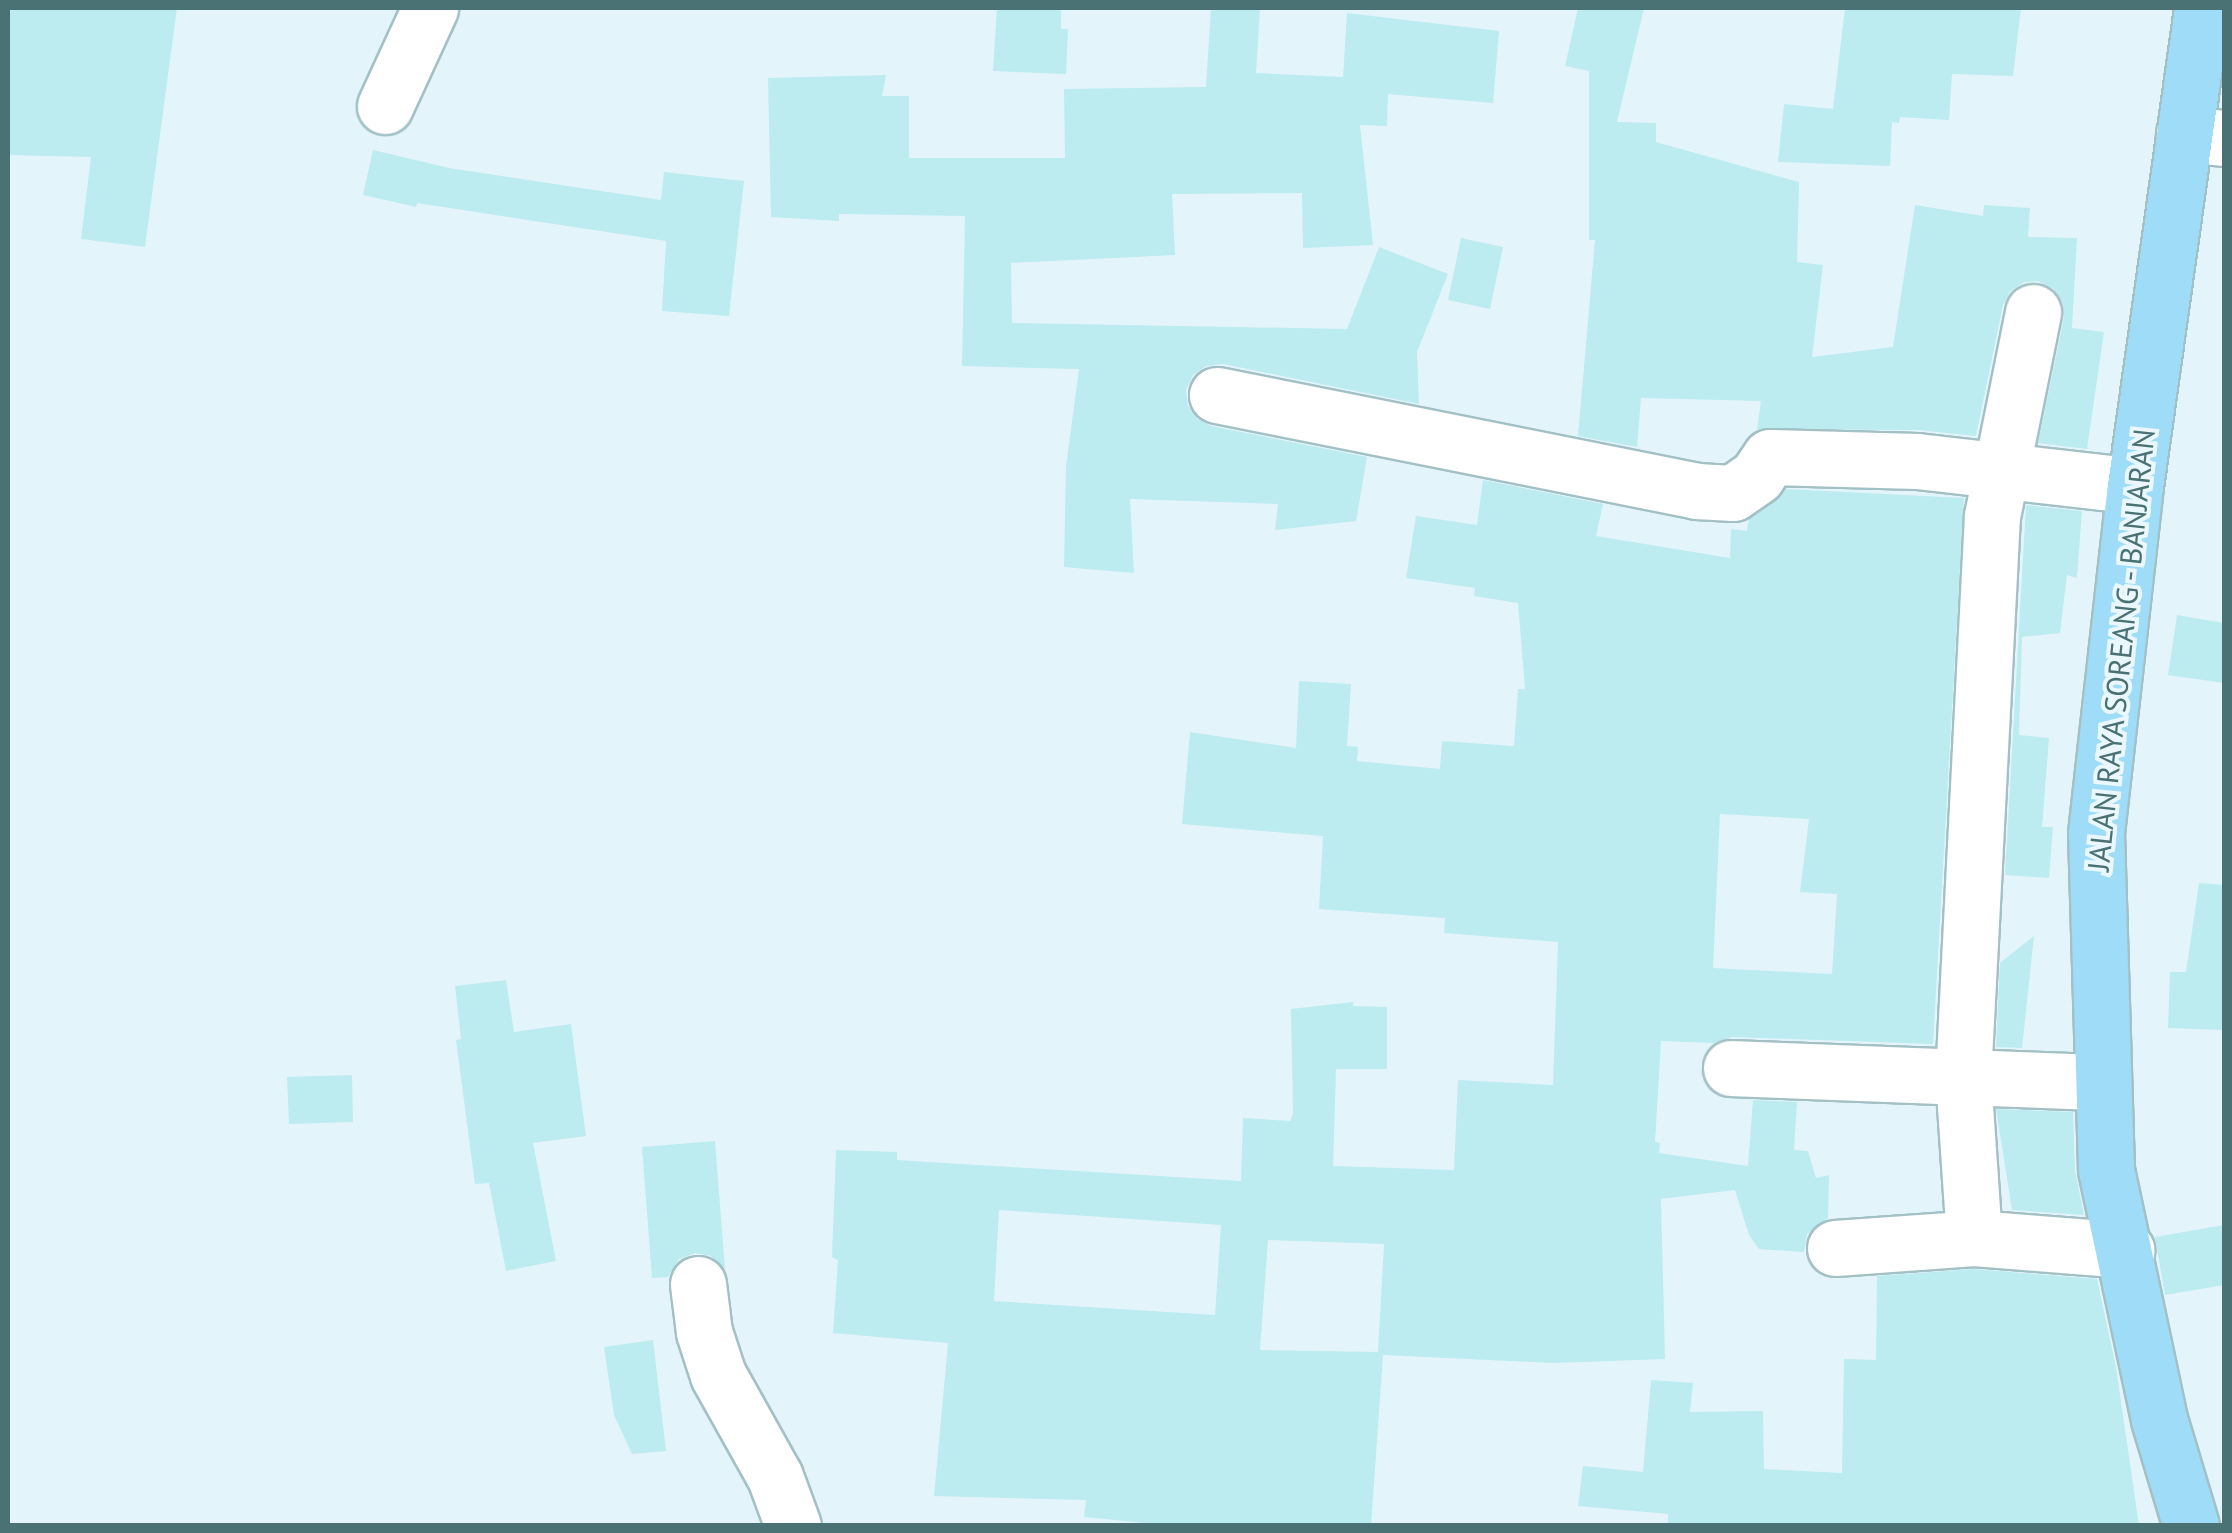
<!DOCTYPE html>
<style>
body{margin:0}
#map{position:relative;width:2232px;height:1533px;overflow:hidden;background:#e4f4fb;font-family:"PT Sans",sans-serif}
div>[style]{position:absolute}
.building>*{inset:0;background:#bcecf0}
.roads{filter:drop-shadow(2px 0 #a3c1c5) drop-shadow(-2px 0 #a3c1c5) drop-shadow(0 2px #a3c1c5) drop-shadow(0 -2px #a3c1c5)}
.minor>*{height:55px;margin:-27.5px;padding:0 27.5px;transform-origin:27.5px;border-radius:27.5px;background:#fff}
.major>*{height:55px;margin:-27.5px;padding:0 27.5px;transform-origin:27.5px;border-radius:27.5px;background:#9edcf8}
span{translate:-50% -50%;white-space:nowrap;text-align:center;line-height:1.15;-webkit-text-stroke:8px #eaf8fe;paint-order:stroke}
.street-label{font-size:30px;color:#4a7173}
.frame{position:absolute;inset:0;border:10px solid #4a7173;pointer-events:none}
</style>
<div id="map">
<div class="building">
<div style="clip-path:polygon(8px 8px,177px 8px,145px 247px,81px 239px,91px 157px,8px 155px)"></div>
<div style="clip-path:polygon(997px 8px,1061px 8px,1061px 29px,1068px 29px,1066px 74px,993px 71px)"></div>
<div style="clip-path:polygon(1211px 8px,1260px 8px,1256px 73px,1343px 77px,1347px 13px,1499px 31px,1493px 103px,1388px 94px,1387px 126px,1360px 125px,1373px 245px,1303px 248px,1302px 193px,1172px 194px,1175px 255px,1011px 263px,1012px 323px,1347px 329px,1379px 247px,1448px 274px,1417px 352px,1419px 404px,1223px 364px,1206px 366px,1193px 375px,1186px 390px,1188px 406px,1197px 419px,1211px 426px,1367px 457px,1356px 521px,1275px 530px,1278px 504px,1130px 499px,1134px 573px,1064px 567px,1066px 466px,1079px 369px,962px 366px,965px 216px,839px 214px,839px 221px,771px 217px,768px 78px,886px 75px,882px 96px,909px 96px,909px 158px,1065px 158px,1064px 89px,1206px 87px)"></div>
<div style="clip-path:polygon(1578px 8px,1644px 8px,1617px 122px,1656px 123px,1656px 142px,1799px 182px,1797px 262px,1823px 265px,1812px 357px,1893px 347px,1915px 205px,1983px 216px,1984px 205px,2030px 208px,2028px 237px,2077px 238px,2072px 328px,2104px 332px,2087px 449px,2038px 443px,2064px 317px,2063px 303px,2054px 289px,2038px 281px,2024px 282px,2010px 291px,2003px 305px,1976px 436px,1918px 430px,1757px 429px,1761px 401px,1641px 398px,1637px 447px,1578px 436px,1595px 240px,1589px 240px,1589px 71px,1565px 66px)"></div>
<div style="clip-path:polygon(1845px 8px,2021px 8px,2013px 76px,1952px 74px,1949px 120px,1900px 117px,1899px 123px,1892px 122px,1890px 166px,1778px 162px,1784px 104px,1833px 109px)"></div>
<div style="clip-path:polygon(373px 150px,449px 168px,661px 200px,664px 172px,744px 181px,729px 316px,662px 311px,666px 241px,417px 203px,416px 207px,363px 195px)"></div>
<div style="clip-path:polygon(1461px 238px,1503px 247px,1490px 309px,1448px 300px)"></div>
<div style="clip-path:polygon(evenodd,1483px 480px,1603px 504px,1596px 536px,1730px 558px,1731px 529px,1747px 531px,1749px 519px,1786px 489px,1964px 498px,1933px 1044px,1732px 1037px,1713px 1043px,1661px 1041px,1655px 1142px,1660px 1143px,1659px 1153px,1748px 1166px,1753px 1100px,1797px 1102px,1794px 1150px,1808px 1151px,1816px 1178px,1829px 1175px,1828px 1218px,1807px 1234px,1804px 1252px,1759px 1249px,1749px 1235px,1735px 1190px,1661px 1199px,1665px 1359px,1554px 1363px,1383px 1355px,1371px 1526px,1177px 1526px,1084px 1517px,1086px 1500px,934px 1496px,948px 1343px,833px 1333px,838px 1260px,832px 1257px,836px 1150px,897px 1152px,897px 1160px,1241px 1181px,1243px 1118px,1290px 1121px,1293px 1114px,1291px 1009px,1353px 1002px,1353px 1006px,1387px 1007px,1387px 1069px,1336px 1069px,1333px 1166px,1454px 1170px,1458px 1080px,1553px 1085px,1558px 942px,1444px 933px,1445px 918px,1319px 909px,1323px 836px,1182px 824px,1190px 732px,1296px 748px,1299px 681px,1351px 684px,1347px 746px,1358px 747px,1357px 761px,1440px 769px,1442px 741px,1514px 746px,1518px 689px,1525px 689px,1518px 603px,1474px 596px,1475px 588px,1406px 578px,1416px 516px,1477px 525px,1483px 480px,1720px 814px,1809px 819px,1800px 892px,1837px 894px,1832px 974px,1713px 968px,1720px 814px,1483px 480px,999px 1210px,1221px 1225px,1215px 1315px,994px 1301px,999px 1210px,1483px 480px,1268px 1240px,1384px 1244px,1378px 1352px,1260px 1350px,1268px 1240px)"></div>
<div style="clip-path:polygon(2026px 505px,2082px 511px,2077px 578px,2067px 575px,2060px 633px,2022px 637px,2019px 735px,2049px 738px,2042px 827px,2053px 827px,2049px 878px,2005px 875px)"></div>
<div style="clip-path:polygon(2177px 615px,2224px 623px,2224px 683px,2168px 675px)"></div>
<div style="clip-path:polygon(2199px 883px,2224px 885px,2224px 1030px,2168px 1028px,2170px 972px,2186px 972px)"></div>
<div style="clip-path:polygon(2034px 936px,2022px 1048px,1996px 1047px,2000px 963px)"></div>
<div style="clip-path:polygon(506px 980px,514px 1032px,571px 1024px,586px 1136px,533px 1143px,556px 1261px,506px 1271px,489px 1183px,475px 1184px,456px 1040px,461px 1039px,455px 986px)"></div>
<div style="clip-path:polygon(352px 1075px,353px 1122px,289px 1124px,287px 1077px)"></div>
<div style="clip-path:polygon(1996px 1109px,2073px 1112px,2075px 1170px,2084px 1215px,2012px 1210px)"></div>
<div style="clip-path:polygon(715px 1141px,725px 1269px,711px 1256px,695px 1253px,678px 1260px,668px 1277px,652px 1278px,642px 1147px)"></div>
<div style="clip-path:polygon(2224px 1225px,2224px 1285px,2165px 1295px,2155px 1237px)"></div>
<div style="clip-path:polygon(1974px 1269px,2097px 1279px,2116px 1367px,2139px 1526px,1668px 1526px,1668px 1514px,1578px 1506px,1583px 1466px,1643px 1472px,1651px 1380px,1693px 1383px,1690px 1412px,1763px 1411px,1764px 1469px,1842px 1473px,1844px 1359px,1876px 1360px,1877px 1276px)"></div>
<div style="clip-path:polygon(653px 1340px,666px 1451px,632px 1454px,614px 1415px,604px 1347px)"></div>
</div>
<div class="roads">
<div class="minor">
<div style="left:385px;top:106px;width:108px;rotate:-65.3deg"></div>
<div style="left:2184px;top:134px;width:40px;rotate:5.7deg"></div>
<div style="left:1217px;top:395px;width:489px;rotate:11.3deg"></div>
<div style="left:1696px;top:491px;width:37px;rotate:3deg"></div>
<div style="left:1733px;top:493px;width:29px;rotate:-35deg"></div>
<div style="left:1757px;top:476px;width:23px;rotate:-56deg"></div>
<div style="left:1770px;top:457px;width:147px;rotate:1.6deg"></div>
<div style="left:1917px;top:461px;width:219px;rotate:6.5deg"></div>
<div style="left:1731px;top:1068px;width:370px;rotate:2.2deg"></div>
<div style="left:1974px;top:1238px;width:160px;rotate:-93.9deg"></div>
<div style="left:1963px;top:1078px;width:563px;rotate:-87.05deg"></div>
<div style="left:1992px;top:516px;width:208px;rotate:-78.6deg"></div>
<div style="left:1835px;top:1248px;width:139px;rotate:-4.1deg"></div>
<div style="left:1974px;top:1238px;width:153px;rotate:4.5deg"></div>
<div style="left:698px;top:1284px;width:48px;rotate:82.9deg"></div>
<div style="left:704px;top:1332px;width:45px;rotate:72deg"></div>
<div style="left:718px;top:1375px;width:117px;rotate:60.8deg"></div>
<div style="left:775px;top:1477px;width:52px;rotate:69.8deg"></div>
</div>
<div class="major">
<div style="left:2191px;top:1526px;width:112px;rotate:-106.7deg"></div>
<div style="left:2159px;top:1419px;width:256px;rotate:-102deg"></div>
<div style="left:2106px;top:1169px;width:336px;rotate:-91.7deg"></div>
<div style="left:2096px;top:833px;width:349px;rotate:-83.6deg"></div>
<div style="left:2135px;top:486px;width:483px;rotate:-82deg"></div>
</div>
</div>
<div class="street-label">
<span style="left:2121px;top:650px;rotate:-84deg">JALAN RAYA SOREANG - BANJARAN</span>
</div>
<div class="frame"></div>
</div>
